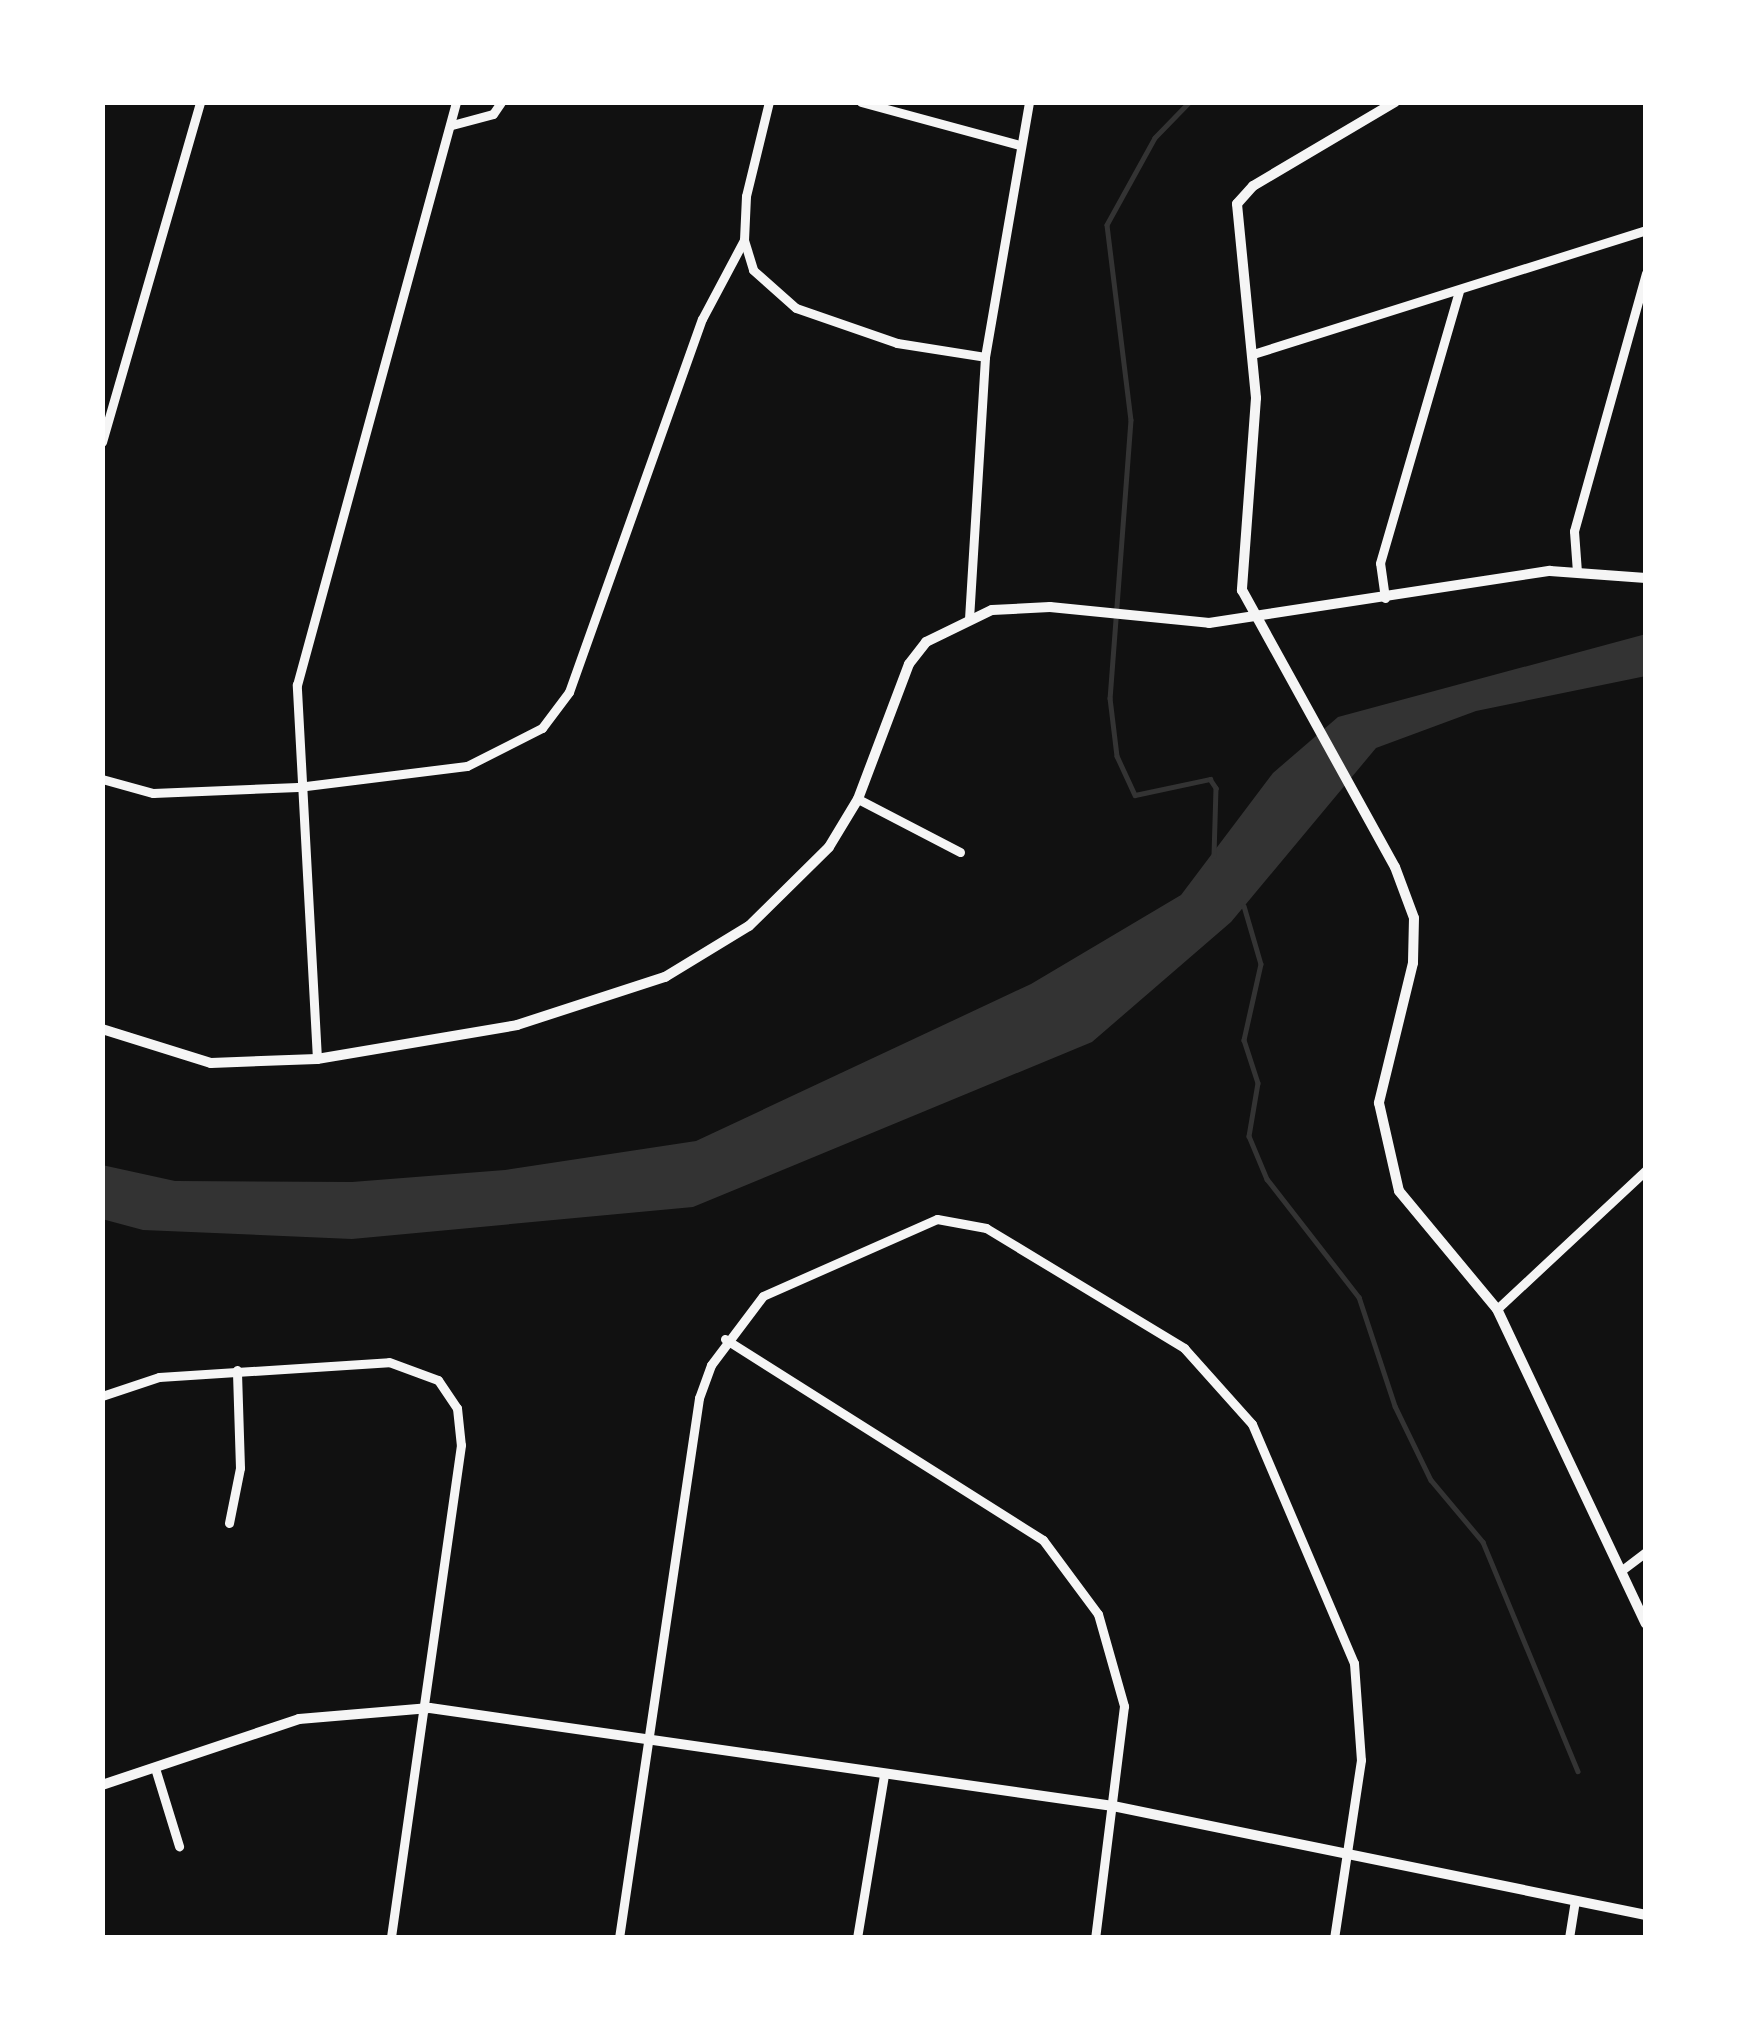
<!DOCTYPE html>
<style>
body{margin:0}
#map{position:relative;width:1748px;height:2040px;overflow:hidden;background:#111;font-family:Jost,sans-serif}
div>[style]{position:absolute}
.water>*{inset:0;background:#333}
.stream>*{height:4.5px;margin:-2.25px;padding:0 2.25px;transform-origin:2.25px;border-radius:2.25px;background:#333}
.minor>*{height:9px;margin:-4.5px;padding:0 4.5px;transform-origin:4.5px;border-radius:4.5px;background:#f5f5f5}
.tertiary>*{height:10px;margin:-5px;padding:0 5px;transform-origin:5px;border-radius:5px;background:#f5f5f5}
span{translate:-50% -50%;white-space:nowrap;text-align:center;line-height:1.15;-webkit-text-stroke:12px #fff;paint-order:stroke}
.frame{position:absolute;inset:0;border:105px solid #fff;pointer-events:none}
</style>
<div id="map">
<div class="water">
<div style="clip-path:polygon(1646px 634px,1646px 676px,1476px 711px,1376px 748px,1231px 922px,1092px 1042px,693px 1207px,352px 1239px,143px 1230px,102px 1219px,102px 1165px,175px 1181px,352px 1182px,505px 1170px,696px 1141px,1031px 984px,1181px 895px,1273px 773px,1338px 717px)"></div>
</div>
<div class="stream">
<div style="left:1190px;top:102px;width:50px;rotate:134.2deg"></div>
<div style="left:1155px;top:138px;width:99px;rotate:118.9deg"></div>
<div style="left:1107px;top:225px;width:196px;rotate:83deg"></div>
<div style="left:1131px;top:420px;width:279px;rotate:94.3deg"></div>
<div style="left:1110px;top:698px;width:58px;rotate:83.1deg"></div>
<div style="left:1117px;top:756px;width:43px;rotate:65.2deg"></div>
<div style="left:1135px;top:795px;width:77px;rotate:-12deg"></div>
<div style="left:1210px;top:779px;width:11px;rotate:56deg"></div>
<div style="left:1216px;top:788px;width:68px;rotate:91.7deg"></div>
<div style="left:1244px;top:906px;width:60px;rotate:73.7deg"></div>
<div style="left:1261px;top:964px;width:78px;rotate:102.6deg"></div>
<div style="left:1244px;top:1040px;width:45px;rotate:72deg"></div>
<div style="left:1258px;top:1083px;width:54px;rotate:99.6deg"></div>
<div style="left:1249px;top:1136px;width:47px;rotate:67.3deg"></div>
<div style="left:1267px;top:1179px;width:150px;rotate:52.1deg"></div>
<div style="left:1359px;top:1297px;width:115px;rotate:71.7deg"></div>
<div style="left:1395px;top:1406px;width:82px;rotate:64.1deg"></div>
<div style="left:1431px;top:1480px;width:81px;rotate:50deg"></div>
<div style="left:1483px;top:1542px;width:248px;rotate:67.5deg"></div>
</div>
<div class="minor">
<div style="left:861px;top:102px;width:161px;rotate:15.2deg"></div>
<div style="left:452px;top:125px;width:42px;rotate:-15deg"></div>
<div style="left:493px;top:114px;width:14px;rotate:-56deg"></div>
<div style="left:744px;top:240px;width:31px;rotate:73deg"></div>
<div style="left:753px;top:270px;width:57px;rotate:41.5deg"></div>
<div style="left:796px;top:308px;width:107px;rotate:19.1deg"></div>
<div style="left:897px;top:343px;width:89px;rotate:9deg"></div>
<div style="left:1253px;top:354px;width:412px;rotate:-17.5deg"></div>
<div style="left:102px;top:442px;width:354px;rotate:-73.9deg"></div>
<div style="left:1577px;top:572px;width:41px;rotate:-94.2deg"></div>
<div style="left:1574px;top:531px;width:268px;rotate:-74.4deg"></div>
<div style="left:1385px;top:598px;width:35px;rotate:-98deg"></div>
<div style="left:1380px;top:563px;width:283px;rotate:-73.8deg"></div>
<div style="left:969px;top:619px;width:262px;rotate:-86.5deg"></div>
<div style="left:985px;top:357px;width:259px;rotate:-80.2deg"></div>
<div style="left:102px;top:779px;width:53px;rotate:15.4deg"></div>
<div style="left:153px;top:793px;width:145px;rotate:-2.4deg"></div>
<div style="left:298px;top:787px;width:170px;rotate:-7.1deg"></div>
<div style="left:467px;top:766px;width:84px;rotate:-26.9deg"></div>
<div style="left:542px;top:728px;width:45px;rotate:-53.1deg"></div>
<div style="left:569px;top:692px;width:396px;rotate:-70.4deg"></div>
<div style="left:702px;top:319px;width:89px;rotate:-62deg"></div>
<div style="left:744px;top:240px;width:44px;rotate:-87.4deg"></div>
<div style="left:746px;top:196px;width:97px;rotate:-76.3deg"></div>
<div style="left:858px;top:799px;width:115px;rotate:27.5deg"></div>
<div style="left:317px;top:1059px;width:375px;rotate:-93.1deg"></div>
<div style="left:297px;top:685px;width:604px;rotate:-74.74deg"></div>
<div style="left:1497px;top:1309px;width:204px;rotate:-43deg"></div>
<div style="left:725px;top:1339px;width:376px;rotate:32.3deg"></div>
<div style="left:1043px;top:1540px;width:92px;rotate:53.4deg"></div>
<div style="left:1098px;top:1614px;width:96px;rotate:74.2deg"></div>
<div style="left:1124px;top:1706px;width:234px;rotate:97.1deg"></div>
<div style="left:102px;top:1396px;width:60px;rotate:-18.4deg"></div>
<div style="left:159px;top:1377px;width:230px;rotate:-3.7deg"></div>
<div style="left:389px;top:1362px;width:52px;rotate:20.2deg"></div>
<div style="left:438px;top:1380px;width:34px;rotate:56deg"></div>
<div style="left:457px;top:1408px;width:37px;rotate:84deg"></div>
<div style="left:461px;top:1445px;width:498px;rotate:98.1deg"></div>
<div style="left:229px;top:1523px;width:56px;rotate:-78.7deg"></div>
<div style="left:240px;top:1468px;width:98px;rotate:-91.8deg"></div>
<div style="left:1622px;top:1570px;width:30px;rotate:-37deg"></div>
<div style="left:155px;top:1768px;width:82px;rotate:72.9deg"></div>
<div style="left:619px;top:1938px;width:546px;rotate:-81.57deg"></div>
<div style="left:699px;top:1398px;width:35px;rotate:-70deg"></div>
<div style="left:711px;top:1365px;width:86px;rotate:-53deg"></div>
<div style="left:763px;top:1296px;width:190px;rotate:-23.9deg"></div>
<div style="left:937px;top:1219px;width:50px;rotate:10.4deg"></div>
<div style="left:986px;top:1228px;width:232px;rotate:31.2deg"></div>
<div style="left:1184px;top:1348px;width:102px;rotate:48.2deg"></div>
<div style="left:1252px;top:1424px;width:260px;rotate:66.9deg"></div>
<div style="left:1354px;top:1663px;width:97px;rotate:85.9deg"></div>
<div style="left:1361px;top:1760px;width:180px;rotate:98.6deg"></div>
<div style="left:857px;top:1938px;width:165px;rotate:-80.6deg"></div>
<div style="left:1569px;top:1938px;width:38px;rotate:-81deg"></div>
</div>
<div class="tertiary">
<div style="left:1395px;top:102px;width:165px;rotate:149.4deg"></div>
<div style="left:1253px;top:186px;width:24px;rotate:132deg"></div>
<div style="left:1237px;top:204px;width:195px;rotate:84.4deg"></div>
<div style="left:1256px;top:398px;width:193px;rotate:94.2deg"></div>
<div style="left:1242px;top:590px;width:316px;rotate:61.1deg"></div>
<div style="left:1395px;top:867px;width:54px;rotate:69.6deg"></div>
<div style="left:1414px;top:918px;width:45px;rotate:91.3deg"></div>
<div style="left:1413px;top:963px;width:144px;rotate:103.7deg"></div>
<div style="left:1379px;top:1103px;width:90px;rotate:77.2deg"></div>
<div style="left:1399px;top:1191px;width:153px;rotate:50.3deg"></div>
<div style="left:1497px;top:1309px;width:348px;rotate:64.7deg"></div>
<div style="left:102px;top:1029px;width:114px;rotate:17.3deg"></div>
<div style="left:211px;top:1063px;width:106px;rotate:-2.2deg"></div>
<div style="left:317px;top:1059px;width:203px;rotate:-9.6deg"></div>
<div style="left:517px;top:1025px;width:156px;rotate:-18deg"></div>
<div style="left:665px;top:977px;width:98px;rotate:-31.3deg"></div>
<div style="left:749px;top:926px;width:112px;rotate:-44.6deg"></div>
<div style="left:829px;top:847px;width:56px;rotate:-58.9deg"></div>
<div style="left:858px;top:799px;width:144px;rotate:-69.3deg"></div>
<div style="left:909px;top:664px;width:28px;rotate:-52deg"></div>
<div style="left:926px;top:642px;width:73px;rotate:-25.9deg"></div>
<div style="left:992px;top:610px;width:58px;rotate:-3deg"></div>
<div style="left:1050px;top:607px;width:160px;rotate:5.7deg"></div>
<div style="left:1209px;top:623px;width:345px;rotate:-8.7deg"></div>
<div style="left:1550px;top:571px;width:96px;rotate:4.2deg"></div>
<div style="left:102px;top:1785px;width:208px;rotate:-18.5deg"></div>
<div style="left:299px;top:1719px;width:131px;rotate:-4.8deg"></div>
<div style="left:430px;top:1708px;width:690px;rotate:8.17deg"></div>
<div style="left:1113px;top:1806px;width:544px;rotate:11.56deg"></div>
</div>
<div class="frame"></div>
</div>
